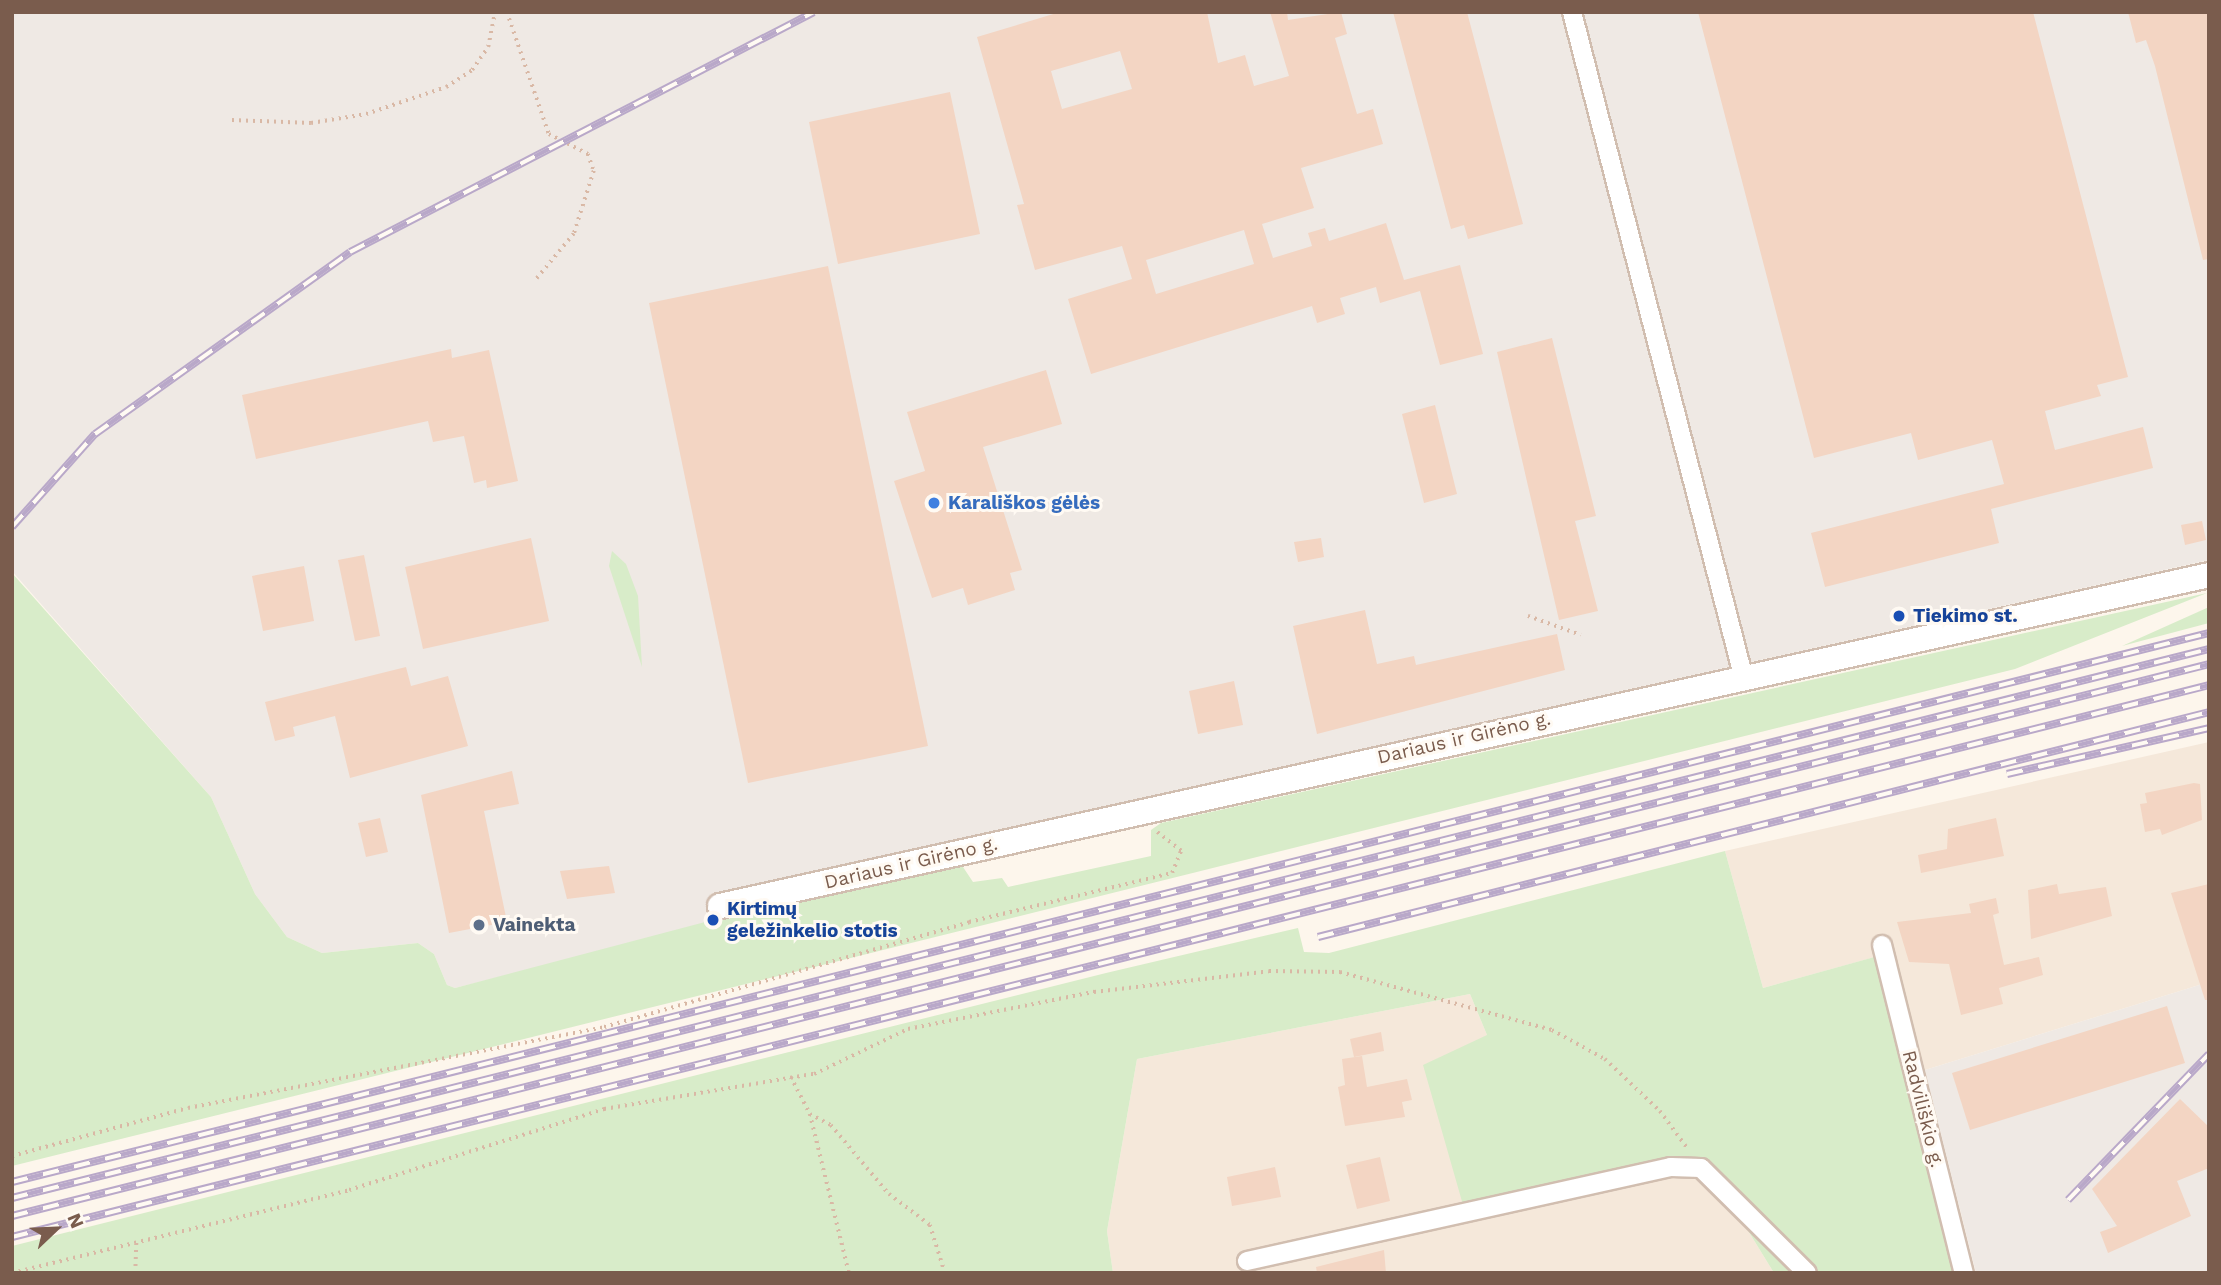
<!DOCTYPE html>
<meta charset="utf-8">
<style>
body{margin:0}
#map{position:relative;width:2221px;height:1285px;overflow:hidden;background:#fdf6ec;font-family:"Work Sans",sans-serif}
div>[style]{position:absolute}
.residential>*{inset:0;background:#f5e8da}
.industrial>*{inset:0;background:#efe9e4}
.green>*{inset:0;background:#d8ecc9}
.building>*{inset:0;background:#f3d5c3}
.path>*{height:3.5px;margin-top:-1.75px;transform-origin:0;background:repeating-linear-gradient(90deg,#d9b8a5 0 2px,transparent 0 7px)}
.roads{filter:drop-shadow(2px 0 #d1beb0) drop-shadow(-2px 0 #d1beb0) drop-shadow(0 2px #d1beb0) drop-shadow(0 -2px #d1beb0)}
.street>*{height:18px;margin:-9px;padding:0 9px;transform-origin:9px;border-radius:9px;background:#fff}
.secondary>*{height:24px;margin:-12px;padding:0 12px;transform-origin:12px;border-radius:12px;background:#fff}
.rail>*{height:8px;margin-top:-4px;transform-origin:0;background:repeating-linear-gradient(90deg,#fffaf3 0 16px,#b9a8c9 0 32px);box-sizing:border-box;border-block:2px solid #b9a8c9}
.dots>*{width:19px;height:19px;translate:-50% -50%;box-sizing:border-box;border:4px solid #fffaf3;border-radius:50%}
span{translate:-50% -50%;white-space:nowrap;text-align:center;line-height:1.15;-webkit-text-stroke:6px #fffaf3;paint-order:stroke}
.shop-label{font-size:19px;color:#366cbe;font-weight:700}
.left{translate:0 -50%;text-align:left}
.transit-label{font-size:19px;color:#164399;font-weight:700}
.street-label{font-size:19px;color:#7a5c4d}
.service-label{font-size:19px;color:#4e5e75;font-weight:700}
.frame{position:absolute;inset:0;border:14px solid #7a5c4d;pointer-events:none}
.north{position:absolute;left:21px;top:1194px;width:70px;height:70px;-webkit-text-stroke:5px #fffaf3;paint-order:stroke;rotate:67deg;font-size:19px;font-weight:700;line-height:28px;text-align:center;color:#7a5c4d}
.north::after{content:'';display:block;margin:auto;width:24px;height:32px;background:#7a5c4d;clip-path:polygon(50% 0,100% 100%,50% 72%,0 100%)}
</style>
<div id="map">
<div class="residential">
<div style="clip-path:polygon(2209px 742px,2209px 982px,1925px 1070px,1893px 952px,1763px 988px,1725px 851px)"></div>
<div style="clip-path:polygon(1470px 994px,1487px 1035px,1463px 1204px,1681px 1156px,1744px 1224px,1774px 1273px,1113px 1273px,1107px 1231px,1137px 1059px)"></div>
</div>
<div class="industrial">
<div style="clip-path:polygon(12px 12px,2209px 12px,2209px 560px,710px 894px,716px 923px,455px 988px,447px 985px,434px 954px,418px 943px,322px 953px,287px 937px,255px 894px,211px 797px,12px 571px)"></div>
<div style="clip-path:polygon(2209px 982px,2209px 1273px,1976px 1273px,1925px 1070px)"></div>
</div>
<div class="green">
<div style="clip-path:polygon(612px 551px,626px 564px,638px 596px,642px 667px,609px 566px)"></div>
<div style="clip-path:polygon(12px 573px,211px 797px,255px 894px,287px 937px,322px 953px,418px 943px,434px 954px,447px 985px,455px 988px,743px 912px,950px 867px,963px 867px,973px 882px,1002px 878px,1008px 887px,1151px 856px,1151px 830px,1161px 823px,2207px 593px,2015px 669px,12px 1166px)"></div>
<div style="clip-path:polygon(2209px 607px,2209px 623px,2122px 646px)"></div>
<div style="clip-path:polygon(1725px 851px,1763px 988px,1878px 956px,1955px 1273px,1774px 1273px,1744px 1224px,1681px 1156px,1463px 1205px,1423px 1065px,1487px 1035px,1470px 994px,1137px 1059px,1107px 1231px,1113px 1273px,12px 1273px,12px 1246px,1106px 973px,1298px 928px,1304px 952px,1329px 953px)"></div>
</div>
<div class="building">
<div style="clip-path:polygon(evenodd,1060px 12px,1207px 12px,1218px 63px,1245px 55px,1254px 86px,1289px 76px,1270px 12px,1287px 12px,1288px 20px,1341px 12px,1347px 34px,1335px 38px,1357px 114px,1373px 109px,1383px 144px,1301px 168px,1314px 208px,1262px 224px,1273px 258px,1312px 246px,1308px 233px,1325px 228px,1329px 241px,1386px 223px,1404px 280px,1460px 265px,1483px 354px,1440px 365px,1420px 291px,1380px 303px,1376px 287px,1340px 298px,1345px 314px,1317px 323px,1312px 306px,1091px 374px,1068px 299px,1132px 279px,1122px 246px,1035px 270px,1017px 205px,1024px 204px,977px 37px,1060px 12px,1120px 51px,1132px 89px,1062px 109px,1051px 71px,1120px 51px,1060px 12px,1244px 230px,1254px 264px,1156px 294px,1146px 260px,1244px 230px)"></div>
<div style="clip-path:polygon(1393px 12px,1467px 12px,1523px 224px,1468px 239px,1464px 225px,1451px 229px)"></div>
<div style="clip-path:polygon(1698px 12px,2033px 12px,2128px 377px,2097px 385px,2101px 396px,2045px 411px,2055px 450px,2143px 427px,2153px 468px,1991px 509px,1999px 543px,1825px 587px,1811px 533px,2004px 484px,1992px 440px,1918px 460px,1911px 433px,1814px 458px)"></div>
<div style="clip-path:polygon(2128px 12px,2209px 12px,2209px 259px,2203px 260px,2155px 66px,2146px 40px,2136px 43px)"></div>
<div style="clip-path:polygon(950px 92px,980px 234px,838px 264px,809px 122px)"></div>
<div style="clip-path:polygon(828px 266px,928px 746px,748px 783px,649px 303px)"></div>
<div style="clip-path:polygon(1552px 338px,1596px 516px,1575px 521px,1598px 611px,1559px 620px,1497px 352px)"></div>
<div style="clip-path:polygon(451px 349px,452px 358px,489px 350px,518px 481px,487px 488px,486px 480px,474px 483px,464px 436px,433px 442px,428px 421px,256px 459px,242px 395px)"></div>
<div style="clip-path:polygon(1046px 370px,1062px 424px,983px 447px,1022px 570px,1010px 573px,1015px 590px,968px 605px,963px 588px,932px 598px,894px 481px,925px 471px,907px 412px)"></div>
<div style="clip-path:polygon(1435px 405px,1457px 494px,1424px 503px,1402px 414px)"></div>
<div style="clip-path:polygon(2202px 521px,2206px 540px,2185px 545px,2181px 525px)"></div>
<div style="clip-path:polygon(531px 538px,549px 621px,423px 649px,405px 567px)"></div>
<div style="clip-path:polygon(1321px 538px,1324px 557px,1298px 562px,1294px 542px)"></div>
<div style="clip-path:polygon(364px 555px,380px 636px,355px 641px,338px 560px)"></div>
<div style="clip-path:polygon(304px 566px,314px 621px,263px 631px,252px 576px)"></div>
<div style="clip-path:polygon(1365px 610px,1377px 664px,1414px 656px,1416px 665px,1557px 634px,1565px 670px,1317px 734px,1293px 626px)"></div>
<div style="clip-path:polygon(406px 667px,411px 686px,448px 676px,468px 746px,350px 778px,335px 716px,293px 727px,295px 736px,275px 741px,265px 702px)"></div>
<div style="clip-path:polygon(1234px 681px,1243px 725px,1198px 734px,1189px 691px)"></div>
<div style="clip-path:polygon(512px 771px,519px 804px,484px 811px,507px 922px,449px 933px,421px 795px)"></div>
<div style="clip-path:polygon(2194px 783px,2200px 784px,2202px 820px,2162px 835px,2160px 829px,2145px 832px,2140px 804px,2147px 803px,2145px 793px)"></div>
<div style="clip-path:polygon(380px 818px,388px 852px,366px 857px,358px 823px)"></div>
<div style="clip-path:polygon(1996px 818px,2004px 856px,1921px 873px,1918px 855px,1947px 849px,1948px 829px)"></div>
<div style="clip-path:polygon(609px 866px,615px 893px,567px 899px,560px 871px)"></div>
<div style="clip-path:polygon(2057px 884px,2059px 894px,2106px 887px,2112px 916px,2031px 939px,2028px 890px)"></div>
<div style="clip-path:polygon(2209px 884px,2209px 1000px,2205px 1000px,2171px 893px)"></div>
<div style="clip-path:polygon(1996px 898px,1999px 913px,1993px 915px,2004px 965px,2039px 957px,2043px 975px,1999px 988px,2003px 1004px,1961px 1015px,1949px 964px,1909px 962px,1897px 922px,1971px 913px,1969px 904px)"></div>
<div style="clip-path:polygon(2167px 1006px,2185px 1063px,1970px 1130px,1952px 1073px)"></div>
<div style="clip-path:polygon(1381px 1032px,1384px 1051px,1354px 1057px,1350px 1039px)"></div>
<div style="clip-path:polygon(1362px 1056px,1367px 1087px,1407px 1079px,1412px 1100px,1402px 1102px,1405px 1117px,1345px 1126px,1338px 1087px,1345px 1085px,1342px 1059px)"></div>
<div style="clip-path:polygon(2180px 1099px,2209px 1127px,2209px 1168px,2177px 1181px,2191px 1216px,2108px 1253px,2100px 1232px,2117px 1226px,2092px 1189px)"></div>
<div style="clip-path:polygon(1380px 1157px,1390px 1201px,1357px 1209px,1346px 1165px)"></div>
<div style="clip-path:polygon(1275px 1167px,1281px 1197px,1232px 1206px,1227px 1177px)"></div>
<div style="clip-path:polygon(1384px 1250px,1386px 1273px,1317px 1273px,1316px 1267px)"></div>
</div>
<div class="path">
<div style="left:507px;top:12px;width:129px;rotate:71deg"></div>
<div style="left:549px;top:134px;width:44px;rotate:27.1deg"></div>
<div style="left:588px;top:154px;width:18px;rotate:71deg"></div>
<div style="left:594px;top:171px;width:66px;rotate:107.6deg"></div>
<div style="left:574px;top:234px;width:61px;rotate:129.7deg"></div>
<div style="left:232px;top:120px;width:79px;rotate:2.2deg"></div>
<div style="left:311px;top:123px;width:56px;rotate:-9.3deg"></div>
<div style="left:366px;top:114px;width:84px;rotate:-18.6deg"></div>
<div style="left:446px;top:87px;width:31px;rotate:-33deg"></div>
<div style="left:472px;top:70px;width:28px;rotate:-55deg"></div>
<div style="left:488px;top:47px;width:36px;rotate:-79deg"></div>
<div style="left:1528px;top:616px;width:56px;rotate:19.7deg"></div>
<div style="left:791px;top:1077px;width:42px;rotate:62.8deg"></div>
<div style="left:810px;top:1114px;width:164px;rotate:76.2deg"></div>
<div style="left:810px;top:1114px;width:24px;rotate:28deg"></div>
<div style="left:831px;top:1125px;width:90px;rotate:50deg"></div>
<div style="left:889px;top:1194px;width:51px;rotate:37.1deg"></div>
<div style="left:930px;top:1225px;width:50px;rotate:72.6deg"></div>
<div style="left:12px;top:1156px;width:182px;rotate:-15.3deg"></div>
<div style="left:188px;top:1108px;width:424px;rotate:-11deg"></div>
<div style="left:604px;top:1027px;width:380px;rotate:-16deg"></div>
<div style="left:969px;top:922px;width:209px;rotate:-13.6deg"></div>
<div style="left:1172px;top:873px;width:24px;rotate:-68deg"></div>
<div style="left:1181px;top:851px;width:33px;rotate:-142deg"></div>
<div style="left:12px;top:1273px;width:347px;rotate:-13.8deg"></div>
<div style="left:349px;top:1190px;width:268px;rotate:-17.6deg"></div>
<div style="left:604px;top:1109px;width:213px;rotate:-9.5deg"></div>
<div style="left:814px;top:1074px;width:104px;rotate:-25.6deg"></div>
<div style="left:908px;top:1029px;width:190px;rotate:-11.3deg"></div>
<div style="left:1094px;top:992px;width:176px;rotate:-6.8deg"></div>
<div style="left:1269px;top:971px;width:71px;rotate:0.8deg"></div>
<div style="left:1340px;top:972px;width:220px;rotate:15.3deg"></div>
<div style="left:1552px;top:1030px;width:60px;rotate:28.7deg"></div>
<div style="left:1605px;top:1059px;width:76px;rotate:43.4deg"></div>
<div style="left:1660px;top:1111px;width:47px;rotate:53.6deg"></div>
<div style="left:135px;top:1273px;width:30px;rotate:-88deg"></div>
</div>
<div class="roads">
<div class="street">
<div style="left:1572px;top:12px;width:685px;rotate:75.54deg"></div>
<div style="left:1882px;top:945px;width:338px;rotate:76deg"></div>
<div style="left:1247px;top:1261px;width:434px;rotate:-12.5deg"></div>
<div style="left:1671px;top:1167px;width:30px;rotate:2deg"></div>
<div style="left:1701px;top:1168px;width:149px;rotate:44.7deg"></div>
</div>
<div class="secondary">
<div style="left:720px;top:906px;width:1525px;rotate:-12.53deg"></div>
</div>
</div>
<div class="rail">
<div style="left:12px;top:527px;width:125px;rotate:-48.3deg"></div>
<div style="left:95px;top:434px;width:313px;rotate:-35.5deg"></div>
<div style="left:350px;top:252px;width:522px;rotate:-27.35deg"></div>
<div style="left:2007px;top:774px;width:207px;rotate:-12.8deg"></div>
<div style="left:1318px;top:937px;width:919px;rotate:-14.17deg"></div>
<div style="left:12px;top:1182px;width:2265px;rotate:-14.03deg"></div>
<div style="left:12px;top:1198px;width:2265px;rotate:-14.03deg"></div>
<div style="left:2068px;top:1200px;width:203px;rotate:-46deg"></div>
<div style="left:12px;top:1216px;width:2265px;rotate:-14.1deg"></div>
<div style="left:12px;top:1237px;width:2265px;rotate:-14.1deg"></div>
</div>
<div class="dots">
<div style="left:934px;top:503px;background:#3f7fe0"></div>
<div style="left:1899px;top:616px;background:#1a4fb4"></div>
<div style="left:713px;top:920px;background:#1a4fb4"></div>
<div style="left:479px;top:925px;background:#5c6f8a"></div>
</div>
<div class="shop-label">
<span class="left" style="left:948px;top:503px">Karališkos gėlės</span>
</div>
<div class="transit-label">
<span class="left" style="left:1913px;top:616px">Tiekimo st.</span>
<span class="left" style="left:727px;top:920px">Kirtimų<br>geležinkelio stotis</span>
</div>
<div class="street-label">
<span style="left:1464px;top:738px;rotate:-13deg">Dariaus ir Girėno g.</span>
<span style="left:911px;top:863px;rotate:-13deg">Dariaus ir Girėno g.</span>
<span style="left:1923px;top:1109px;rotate:76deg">Radviliškio g.</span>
</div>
<div class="service-label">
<span class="left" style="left:493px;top:925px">Vainekta</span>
</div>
<div class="frame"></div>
<div class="north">N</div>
</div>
